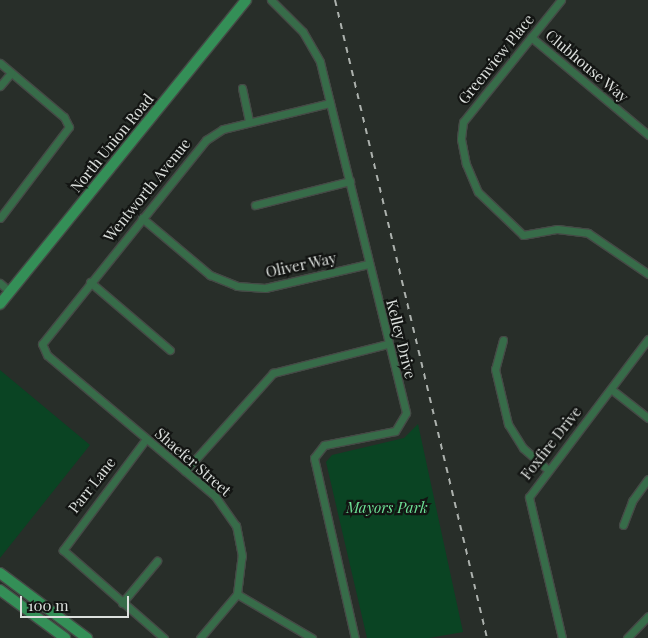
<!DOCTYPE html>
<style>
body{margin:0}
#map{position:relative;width:648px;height:638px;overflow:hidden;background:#282e29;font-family:"Playfair Display",serif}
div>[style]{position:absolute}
.green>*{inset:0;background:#0a4423}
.roads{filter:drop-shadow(1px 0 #454a46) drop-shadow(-1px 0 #454a46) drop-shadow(0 1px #454a46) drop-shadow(0 -1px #454a46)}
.street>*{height:7px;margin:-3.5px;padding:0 3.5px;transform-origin:3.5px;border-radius:3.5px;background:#376c49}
.secondary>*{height:10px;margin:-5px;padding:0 5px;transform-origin:5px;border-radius:5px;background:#348f57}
.rail>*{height:2px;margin-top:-1px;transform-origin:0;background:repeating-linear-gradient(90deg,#acb1ad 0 6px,transparent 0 12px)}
span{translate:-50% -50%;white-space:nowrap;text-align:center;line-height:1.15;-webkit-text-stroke:4.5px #131513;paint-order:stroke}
.street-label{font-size:15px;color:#dce0dd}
.park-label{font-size:15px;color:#6de096;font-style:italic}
.scale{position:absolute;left:20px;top:596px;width:109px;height:22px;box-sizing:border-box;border:2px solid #dce0dd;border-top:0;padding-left:6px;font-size:15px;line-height:18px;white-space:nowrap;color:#dce0dd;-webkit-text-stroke:4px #131513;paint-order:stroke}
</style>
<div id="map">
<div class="green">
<div style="clip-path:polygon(0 370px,90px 445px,0 558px)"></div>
<div style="clip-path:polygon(418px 424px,463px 632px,429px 638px,367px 638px,326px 462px,332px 455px,404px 438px)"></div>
</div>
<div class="roads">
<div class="street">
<div style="left:271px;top:0;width:45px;rotate:45deg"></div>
<div style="left:303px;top:32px;width:34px;rotate:60deg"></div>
<div style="left:320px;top:62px;width:361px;rotate:76.2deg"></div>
<div style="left:406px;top:413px;width:21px;rotate:121deg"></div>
<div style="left:395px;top:431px;width:72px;rotate:168.8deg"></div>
<div style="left:324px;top:445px;width:16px;rotate:128deg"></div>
<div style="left:314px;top:458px;width:185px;rotate:77.2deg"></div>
<div style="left:561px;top:0;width:156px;rotate:128.8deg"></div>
<div style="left:463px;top:122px;width:17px;rotate:97deg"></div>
<div style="left:461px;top:139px;width:25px;rotate:79deg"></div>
<div style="left:466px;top:164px;width:30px;rotate:67deg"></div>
<div style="left:478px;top:192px;width:62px;rotate:43.7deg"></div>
<div style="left:523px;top:235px;width:35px;rotate:-10deg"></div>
<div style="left:557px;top:229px;width:31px;rotate:7deg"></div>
<div style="left:588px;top:233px;width:73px;rotate:34.3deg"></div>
<div style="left:531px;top:37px;width:153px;rotate:39.9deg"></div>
<div style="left:0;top:63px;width:84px;rotate:40.2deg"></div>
<div style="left:64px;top:117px;width:11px;rotate:63deg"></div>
<div style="left:69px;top:127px;width:114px;rotate:127.2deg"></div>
<div style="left:0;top:86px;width:17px;rotate:-50deg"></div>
<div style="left:242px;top:88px;width:34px;rotate:78deg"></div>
<div style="left:255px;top:205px;width:98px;rotate:-14.2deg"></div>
<div style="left:142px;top:218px;width:89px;rotate:40deg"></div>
<div style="left:210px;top:275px;width:29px;rotate:22deg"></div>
<div style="left:237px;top:286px;width:28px;rotate:4deg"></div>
<div style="left:265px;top:288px;width:106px;rotate:-13.1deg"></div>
<div style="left:90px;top:282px;width:105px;rotate:40.4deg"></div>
<div style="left:0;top:283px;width:13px;rotate:42deg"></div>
<div style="left:503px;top:340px;width:30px;rotate:105deg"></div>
<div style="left:495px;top:369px;width:57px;rotate:76.7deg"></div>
<div style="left:508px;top:424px;width:28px;rotate:58deg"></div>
<div style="left:523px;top:448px;width:33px;rotate:41deg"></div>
<div style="left:611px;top:389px;width:47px;rotate:38.1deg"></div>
<div style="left:146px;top:439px;width:139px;rotate:126.8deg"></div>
<div style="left:63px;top:550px;width:134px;rotate:41.1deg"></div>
<div style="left:185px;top:471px;width:132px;rotate:-48.1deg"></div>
<div style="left:273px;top:373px;width:119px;rotate:-14.2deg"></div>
<div style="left:623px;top:525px;width:26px;rotate:-69deg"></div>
<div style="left:632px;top:501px;width:27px;rotate:-54deg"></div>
<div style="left:237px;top:594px;width:87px;rotate:30.4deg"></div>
<div style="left:122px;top:603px;width:55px;rotate:-50.2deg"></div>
<div style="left:200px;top:638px;width:57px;rotate:-49.9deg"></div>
<div style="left:237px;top:594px;width:38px;rotate:-83deg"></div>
<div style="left:242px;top:556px;width:31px;rotate:-101deg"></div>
<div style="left:236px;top:526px;width:37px;rotate:-125deg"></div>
<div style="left:215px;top:496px;width:219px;rotate:-140deg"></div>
<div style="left:47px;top:355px;width:12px;rotate:-114deg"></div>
<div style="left:42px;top:344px;width:262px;rotate:-51.2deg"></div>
<div style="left:206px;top:140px;width:20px;rotate:-33deg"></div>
<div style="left:223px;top:129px;width:110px;rotate:-13.7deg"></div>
<div style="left:562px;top:638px;width:145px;rotate:-103.2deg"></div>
<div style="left:529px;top:497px;width:198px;rotate:-53deg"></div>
<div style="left:627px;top:638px;width:30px;rotate:-46deg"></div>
</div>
<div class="secondary">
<div style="left:0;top:304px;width:391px;rotate:-51deg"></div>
<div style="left:0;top:573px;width:109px;rotate:36.8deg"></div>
<div style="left:0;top:590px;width:81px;rotate:36.4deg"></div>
</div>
</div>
<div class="rail">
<div style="left:335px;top:0;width:656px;rotate:76.6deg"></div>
</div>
<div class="street-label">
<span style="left:496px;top:59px;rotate:-51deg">Greenview Place</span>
<span style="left:587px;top:66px;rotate:40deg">Clubhouse Way</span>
<span style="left:112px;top:143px;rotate:-51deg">North Union Road</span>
<span style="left:147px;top:190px;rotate:-51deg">Wentworth Avenue</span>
<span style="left:301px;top:265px;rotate:-12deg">Oliver Way</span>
<span style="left:401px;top:339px;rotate:76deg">Kelley Drive</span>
<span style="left:551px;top:443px;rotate:-52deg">Foxfire Drive</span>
<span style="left:193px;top:462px;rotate:41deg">Shaefer Street</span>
<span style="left:92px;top:485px;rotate:-52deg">Parr Lane</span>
</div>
<div class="park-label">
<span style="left:387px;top:508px">Mayors Park</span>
</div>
<div class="scale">100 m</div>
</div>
